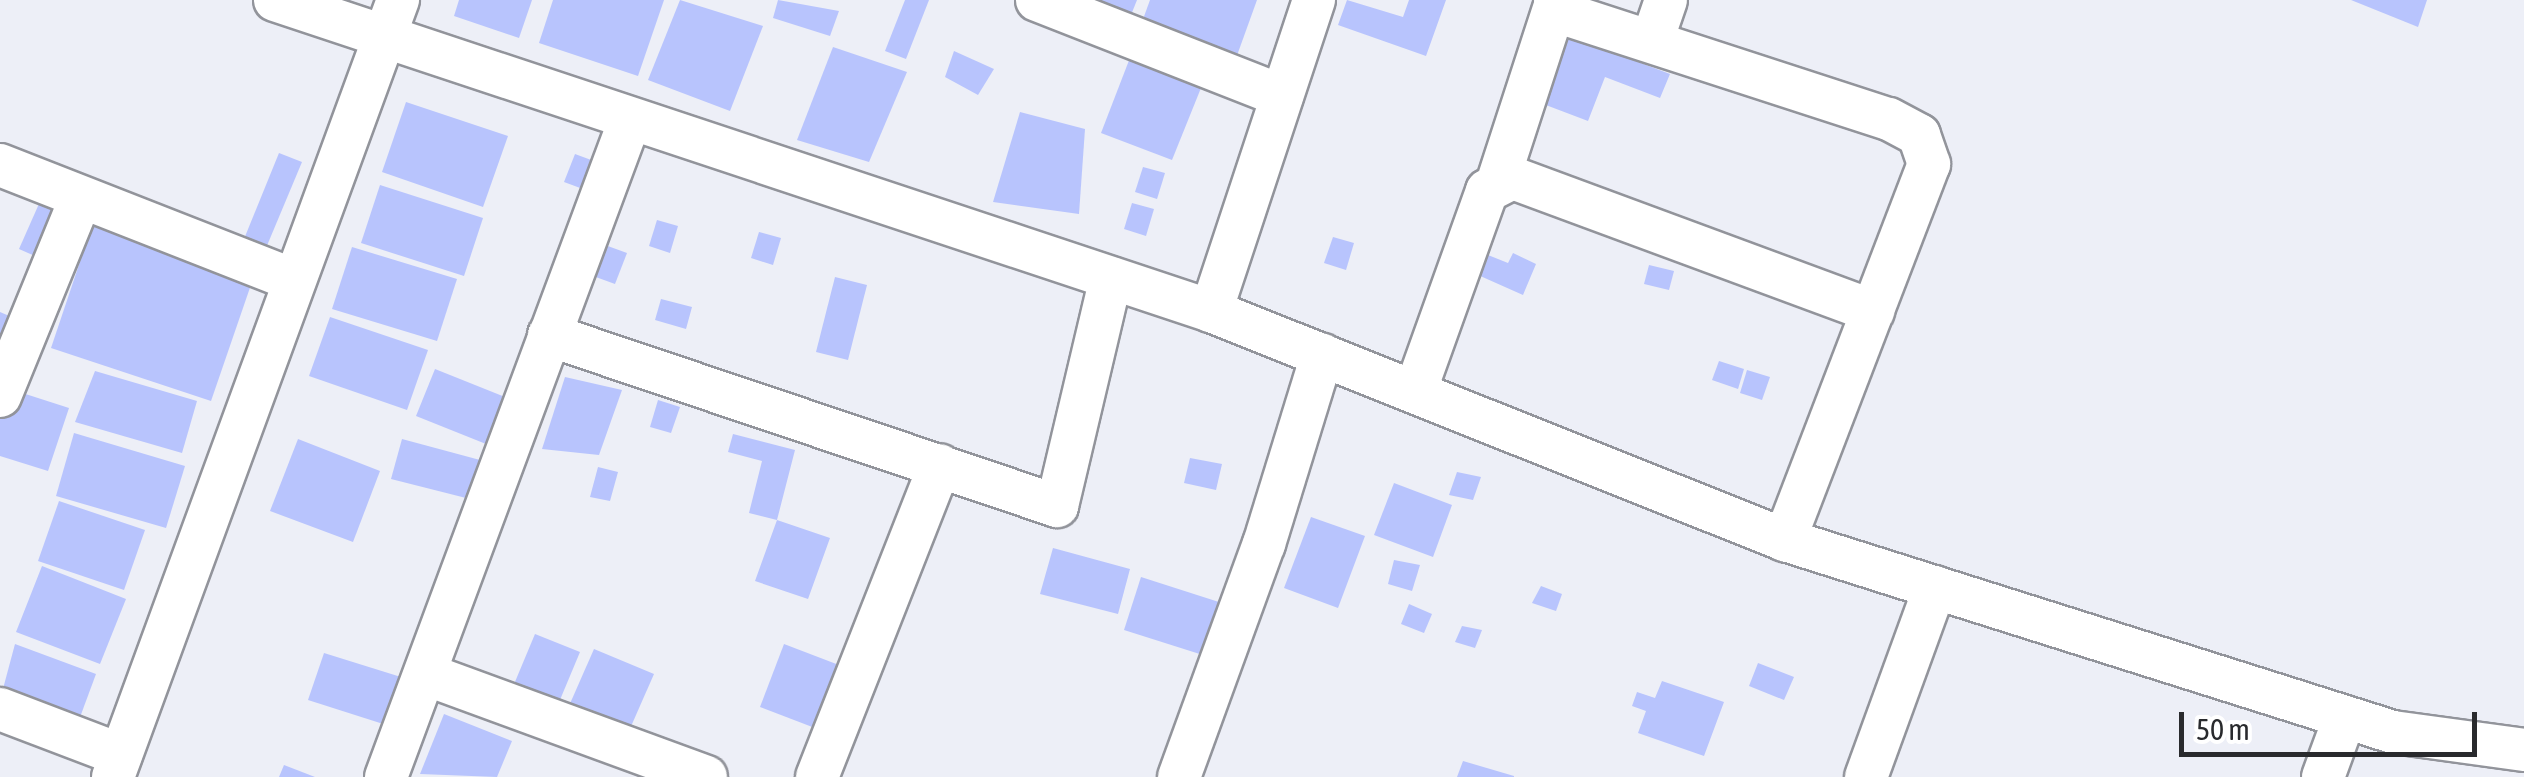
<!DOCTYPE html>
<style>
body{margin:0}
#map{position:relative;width:2524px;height:777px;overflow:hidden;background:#edeff7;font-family:"Asap Condensed",sans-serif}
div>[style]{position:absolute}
.building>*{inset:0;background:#b8c4fd}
.roads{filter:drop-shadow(2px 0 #92949b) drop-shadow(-2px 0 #92949b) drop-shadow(0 2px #92949b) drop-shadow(0 -2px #92949b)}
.street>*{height:42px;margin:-21px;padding:0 21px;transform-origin:21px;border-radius:21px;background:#fff}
span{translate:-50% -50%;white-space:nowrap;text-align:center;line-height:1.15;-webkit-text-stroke:8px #fff;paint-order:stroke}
.scale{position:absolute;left:2179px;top:712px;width:298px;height:45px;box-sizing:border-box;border:5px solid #292a2d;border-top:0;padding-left:12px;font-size:30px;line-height:35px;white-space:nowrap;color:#292a2d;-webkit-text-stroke:8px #fff;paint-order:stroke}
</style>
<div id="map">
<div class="building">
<div style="clip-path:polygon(459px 0,532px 0,519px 38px,454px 16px)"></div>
<div style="clip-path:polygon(553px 0,664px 0,638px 76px,539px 43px)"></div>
<div style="clip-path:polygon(680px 0,763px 26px,730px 111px,648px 80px)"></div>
<div style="clip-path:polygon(778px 0,839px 11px,830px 36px,773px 18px)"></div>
<div style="clip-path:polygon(905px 0,929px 0,906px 59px,885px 51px)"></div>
<div style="clip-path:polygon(1080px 0,1137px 0,1129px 20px)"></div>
<div style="clip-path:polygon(1150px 0,1257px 0,1235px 61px,1142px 22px)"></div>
<div style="clip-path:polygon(1347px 0,1403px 17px,1409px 0,1446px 0,1426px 56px,1338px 25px)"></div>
<div style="clip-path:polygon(2351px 0,2427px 0,2418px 27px)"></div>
<div style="clip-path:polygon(1556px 31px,1670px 74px,1660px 98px,1605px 77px,1588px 121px,1530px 99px)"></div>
<div style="clip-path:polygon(833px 47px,907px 72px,869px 162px,797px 140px)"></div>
<div style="clip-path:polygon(1133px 50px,1205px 78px,1172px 160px,1101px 133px)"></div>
<div style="clip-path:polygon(954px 51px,994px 69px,978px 95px,945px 77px)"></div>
<div style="clip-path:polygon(406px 102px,508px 136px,483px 207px,382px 172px)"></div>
<div style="clip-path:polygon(1020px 112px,1085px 129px,1079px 214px,993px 202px)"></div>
<div style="clip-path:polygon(279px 153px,302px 162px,266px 248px,244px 239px)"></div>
<div style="clip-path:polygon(575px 154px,602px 164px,591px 192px,564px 182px)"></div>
<div style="clip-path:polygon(1143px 167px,1165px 173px,1157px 199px,1135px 192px)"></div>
<div style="clip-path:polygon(380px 185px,483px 218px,464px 276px,361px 243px)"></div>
<div style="clip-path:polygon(42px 197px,67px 208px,44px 260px,19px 249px)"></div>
<div style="clip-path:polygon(1132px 203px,1154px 209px,1146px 236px,1124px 229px)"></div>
<div style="clip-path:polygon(94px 220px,255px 273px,211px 401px,51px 348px)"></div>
<div style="clip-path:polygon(657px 220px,678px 226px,670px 253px,649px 246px)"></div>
<div style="clip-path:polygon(759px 232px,781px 238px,773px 265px,751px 258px)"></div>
<div style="clip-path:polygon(1333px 237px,1354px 243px,1346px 270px,1324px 263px)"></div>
<div style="clip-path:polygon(605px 245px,627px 253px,615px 284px,593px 276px)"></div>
<div style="clip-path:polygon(352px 247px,457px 279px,437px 341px,332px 309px)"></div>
<div style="clip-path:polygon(1478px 251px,1508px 263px,1513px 253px,1536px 264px,1523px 295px,1469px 271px)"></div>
<div style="clip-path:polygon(1649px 265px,1674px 271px,1669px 290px,1644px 284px)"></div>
<div style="clip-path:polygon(835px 277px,867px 285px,848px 360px,816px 352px)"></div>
<div style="clip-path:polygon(661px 299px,692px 307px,686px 329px,655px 320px)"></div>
<div style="clip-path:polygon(0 312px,21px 321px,0 348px)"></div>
<div style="clip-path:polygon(330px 317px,428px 350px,407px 410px,309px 376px)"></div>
<div style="clip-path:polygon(1719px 361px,1744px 369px,1738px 389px,1712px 380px)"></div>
<div style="clip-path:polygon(435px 369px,510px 399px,491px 446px,416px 416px)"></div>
<div style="clip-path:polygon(1747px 370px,1770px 377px,1762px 400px,1740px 393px)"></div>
<div style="clip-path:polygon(95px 371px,197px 401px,182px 453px,75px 422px)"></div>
<div style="clip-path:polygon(565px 377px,622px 390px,599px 455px,542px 449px)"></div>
<div style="clip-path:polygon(10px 389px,69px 408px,48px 471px,0 456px,0 418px)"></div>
<div style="clip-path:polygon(658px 400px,680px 407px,671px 433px,650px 427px)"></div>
<div style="clip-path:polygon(74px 433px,185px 466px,166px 528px,56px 496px)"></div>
<div style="clip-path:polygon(733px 434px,795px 450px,777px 520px,830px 538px,808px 599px,755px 581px,777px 520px,749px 513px,762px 461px,728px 452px)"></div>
<div style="clip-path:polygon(298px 439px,380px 471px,353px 542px,270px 511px)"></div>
<div style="clip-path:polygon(402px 439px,480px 460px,470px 499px,391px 479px)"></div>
<div style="clip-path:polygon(1190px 458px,1222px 464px,1216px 490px,1184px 483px)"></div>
<div style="clip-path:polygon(598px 467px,618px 472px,610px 501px,590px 497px)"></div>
<div style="clip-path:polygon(1457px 472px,1481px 477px,1473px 500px,1449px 495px)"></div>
<div style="clip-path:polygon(1394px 483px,1452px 505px,1433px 557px,1374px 535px)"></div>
<div style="clip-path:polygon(59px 501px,145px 530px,124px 590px,38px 561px)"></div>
<div style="clip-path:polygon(1311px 517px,1365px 536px,1338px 608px,1284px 588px)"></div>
<div style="clip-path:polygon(1053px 548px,1130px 569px,1118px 614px,1040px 594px)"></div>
<div style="clip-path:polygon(1394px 560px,1420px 565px,1412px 591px,1388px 584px)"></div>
<div style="clip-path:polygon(42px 566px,126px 599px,100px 664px,16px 632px)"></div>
<div style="clip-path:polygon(1141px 577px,1222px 603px,1206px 656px,1124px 630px)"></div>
<div style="clip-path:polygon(1541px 586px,1562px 594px,1556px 611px,1532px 603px)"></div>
<div style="clip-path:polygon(1409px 604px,1432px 614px,1424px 633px,1401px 624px)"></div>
<div style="clip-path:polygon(1462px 626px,1482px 630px,1475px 648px,1455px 642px)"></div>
<div style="clip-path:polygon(535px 634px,580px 652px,557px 707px,512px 689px)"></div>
<div style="clip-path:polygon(15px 644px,96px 674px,76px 728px,0 700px)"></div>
<div style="clip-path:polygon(784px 644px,852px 670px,828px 733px,760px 707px)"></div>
<div style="clip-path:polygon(594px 649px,654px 674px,625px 740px,565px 715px)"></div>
<div style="clip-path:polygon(324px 653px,417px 682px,402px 730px,308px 700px)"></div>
<div style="clip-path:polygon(1758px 663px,1794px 677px,1784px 700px,1749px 686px)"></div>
<div style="clip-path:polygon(1662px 681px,1724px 702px,1704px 756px,1638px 733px,1646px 711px,1632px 706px,1637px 692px,1655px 698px)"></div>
<div style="clip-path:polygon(444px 714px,512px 741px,497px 777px,420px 774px)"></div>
<div style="clip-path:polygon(1463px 761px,1514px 776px,1514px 777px,1457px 777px)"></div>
<div style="clip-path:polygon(284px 765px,315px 777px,279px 777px)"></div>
</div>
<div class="roads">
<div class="street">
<div style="left:275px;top:0;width:986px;rotate:18.38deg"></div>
<div style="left:1037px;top:0;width:263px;rotate:21.4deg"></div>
<div style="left:1314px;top:0;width:328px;rotate:108.3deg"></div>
<div style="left:1211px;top:311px;width:618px;rotate:21.75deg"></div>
<div style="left:1785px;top:540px;width:638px;rotate:17.53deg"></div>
<div style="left:2393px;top:732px;width:132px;rotate:7.8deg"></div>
<div style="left:1555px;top:0;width:20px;rotate:49deg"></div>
<div style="left:1568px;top:15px;width:337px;rotate:18deg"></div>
<div style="left:1889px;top:119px;width:34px;rotate:28deg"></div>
<div style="left:1919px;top:135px;width:31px;rotate:71deg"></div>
<div style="left:1929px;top:164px;width:403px;rotate:111deg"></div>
<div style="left:1652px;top:41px;width:43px;rotate:-71.1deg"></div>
<div style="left:0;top:165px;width:316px;rotate:21.4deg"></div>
<div style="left:1497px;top:184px;width:191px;rotate:-72deg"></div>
<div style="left:549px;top:335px;width:536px;rotate:18.6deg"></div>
<div style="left:1057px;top:506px;width:234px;rotate:-76.7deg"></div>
<div style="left:1415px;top:392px;width:214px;rotate:-70.3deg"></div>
<div style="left:1487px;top:191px;width:29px;rotate:-27deg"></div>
<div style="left:1513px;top:178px;width:384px;rotate:20.3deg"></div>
<div style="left:0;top:396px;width:214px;rotate:-67.8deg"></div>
<div style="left:428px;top:675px;width:296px;rotate:20.1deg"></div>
<div style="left:0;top:709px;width:129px;rotate:20.8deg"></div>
<div style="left:113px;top:777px;width:828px;rotate:-69.86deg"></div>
<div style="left:386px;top:777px;width:701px;rotate:-69.63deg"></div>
<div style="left:817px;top:777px;width:335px;rotate:-68.5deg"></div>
<div style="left:1179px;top:777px;width:248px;rotate:-70deg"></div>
<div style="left:1264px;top:544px;width:198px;rotate:-72.9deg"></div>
<div style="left:1866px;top:777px;width:202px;rotate:-70deg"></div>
<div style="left:2323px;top:777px;width:64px;rotate:-69.9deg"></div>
</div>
</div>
<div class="scale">50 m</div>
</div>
